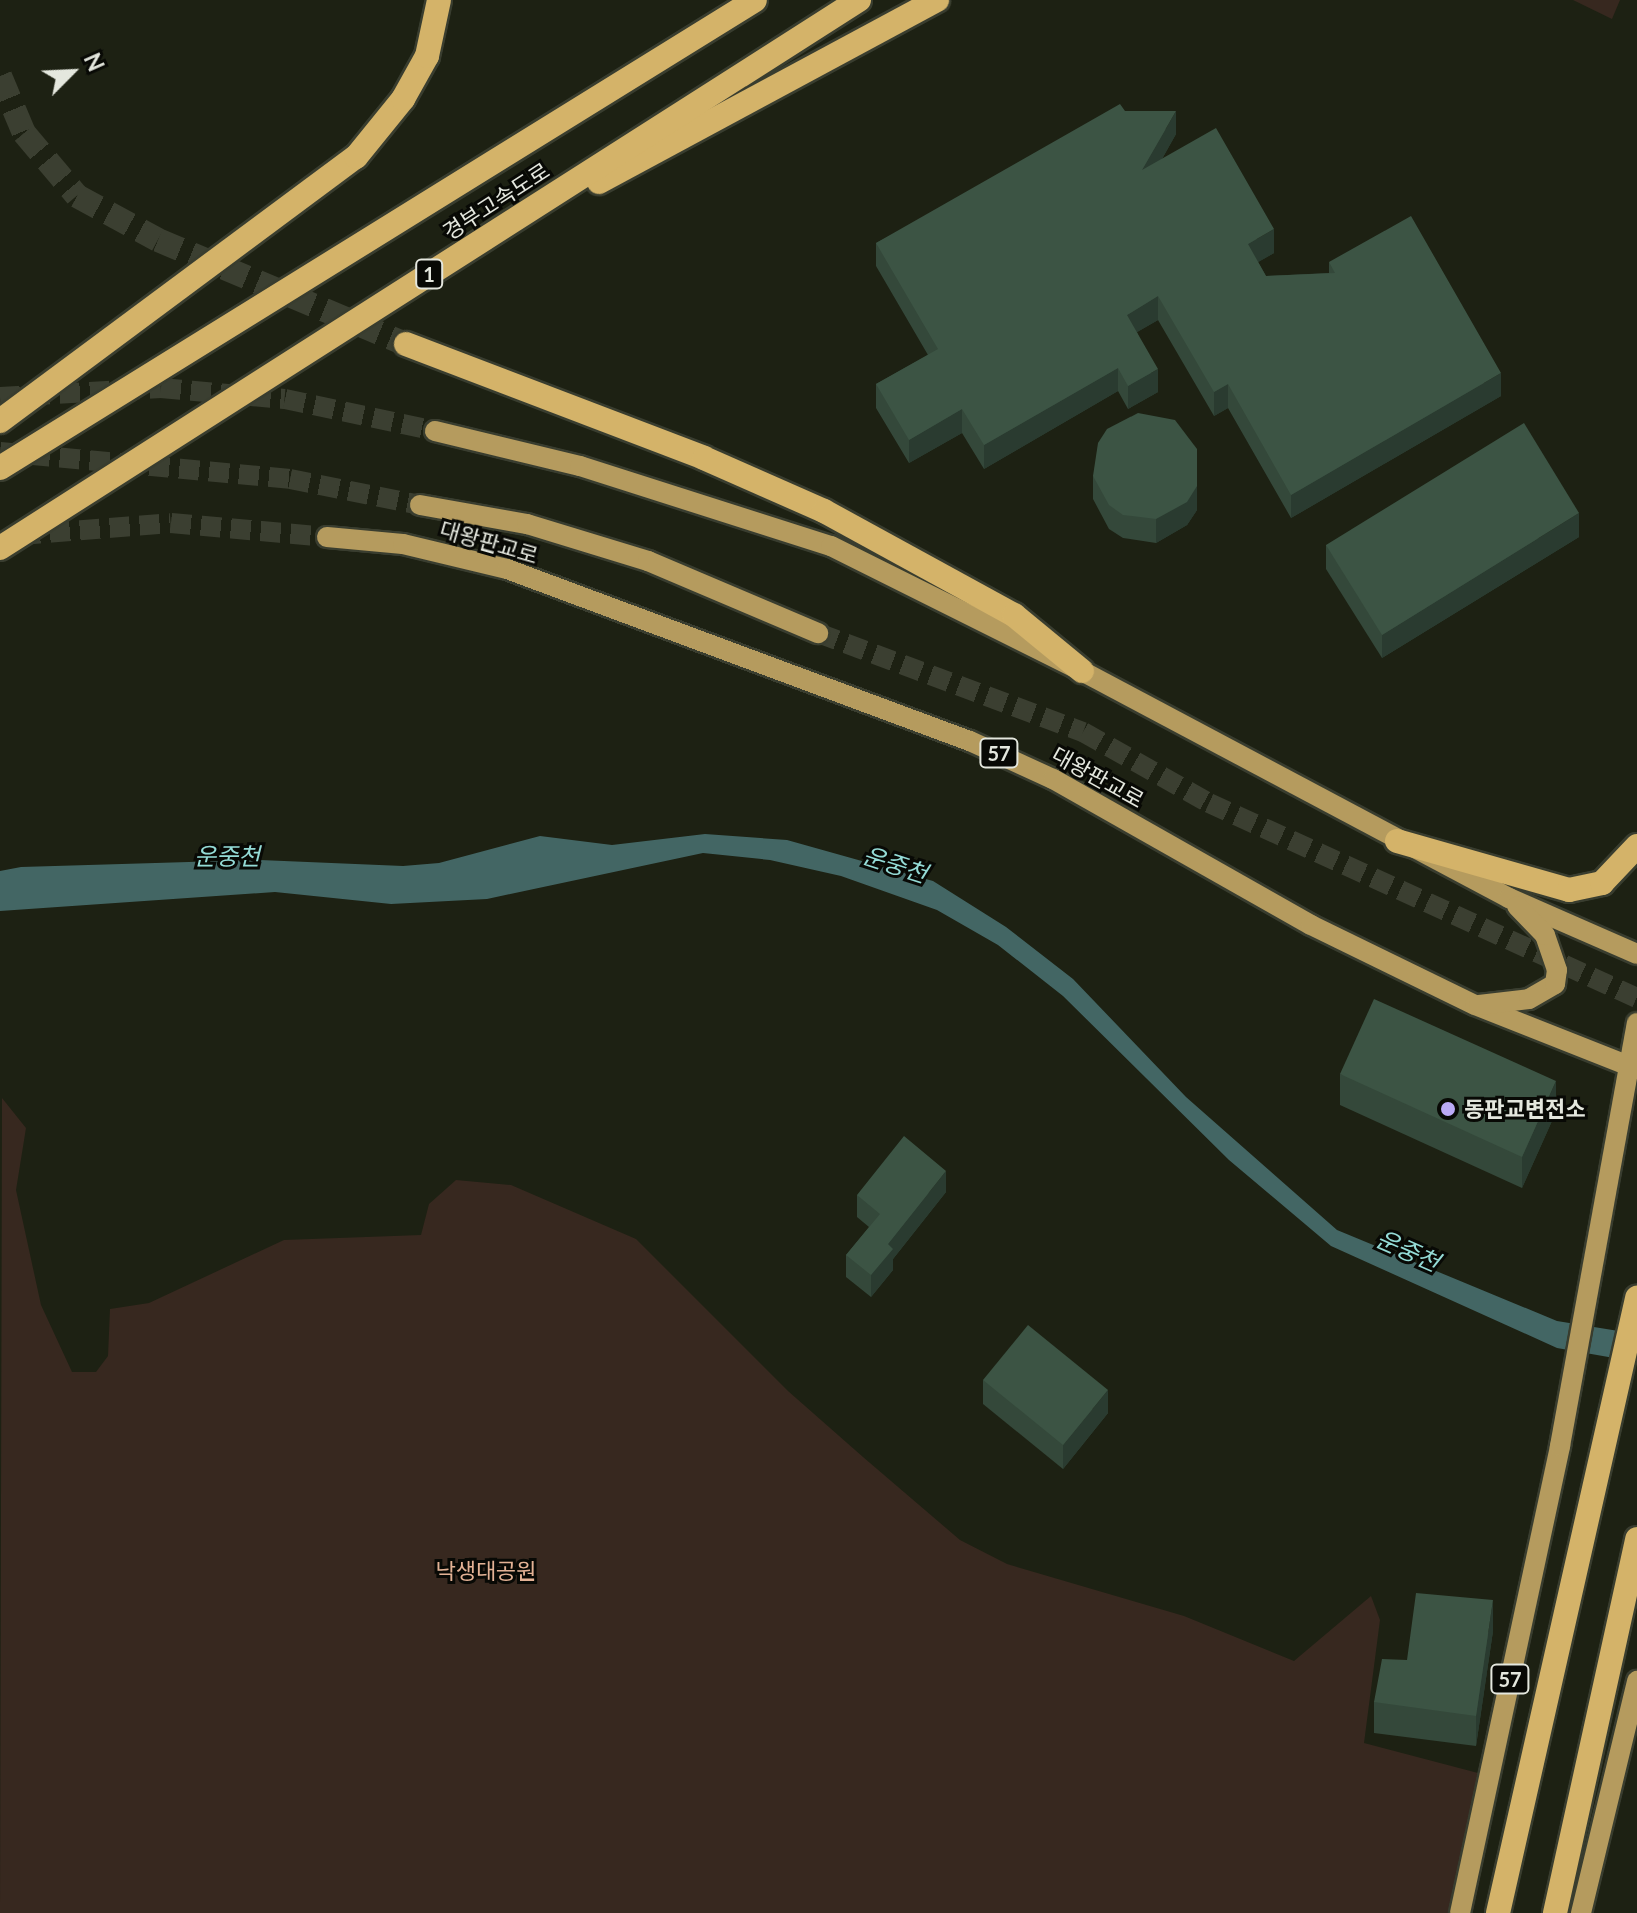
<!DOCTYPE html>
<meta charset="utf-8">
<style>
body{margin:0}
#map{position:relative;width:1637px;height:1913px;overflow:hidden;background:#1d2113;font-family:Lato,"Noto Sans KR",sans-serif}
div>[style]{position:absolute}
.green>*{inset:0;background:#37281f}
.water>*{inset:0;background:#436664}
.major-tunnel>*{height:20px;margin-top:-10px;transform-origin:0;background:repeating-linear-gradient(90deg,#3b3f31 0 20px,transparent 0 30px)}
.highway-tunnel>*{height:24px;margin-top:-12px;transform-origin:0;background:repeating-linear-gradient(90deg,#3b3f31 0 24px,transparent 0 36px)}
.roads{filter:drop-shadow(2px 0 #393d2f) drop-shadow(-2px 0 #393d2f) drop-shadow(0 2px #393d2f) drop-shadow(0 -2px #393d2f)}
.major>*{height:20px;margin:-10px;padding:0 10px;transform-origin:10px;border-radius:10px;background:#b59b5e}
.highway>*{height:24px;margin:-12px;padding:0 12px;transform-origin:12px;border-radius:12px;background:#d4b369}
.wall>*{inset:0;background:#34483a}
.shaded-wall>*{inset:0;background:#2a3b30}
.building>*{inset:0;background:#3c5444}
.dots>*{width:22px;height:22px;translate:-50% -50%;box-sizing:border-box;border:4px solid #080905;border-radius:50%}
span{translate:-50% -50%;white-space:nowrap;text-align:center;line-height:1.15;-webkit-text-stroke:6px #080905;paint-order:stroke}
.shield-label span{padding:2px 6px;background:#080905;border:2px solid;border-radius:6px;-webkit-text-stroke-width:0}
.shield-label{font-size:20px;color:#e4e7de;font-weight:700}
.street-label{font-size:22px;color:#e4e7de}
.poi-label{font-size:22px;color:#e4e7de;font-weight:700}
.left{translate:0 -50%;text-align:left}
.park-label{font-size:22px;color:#e3b295}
.water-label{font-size:24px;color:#94dbd6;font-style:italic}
.north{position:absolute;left:32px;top:32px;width:80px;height:80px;-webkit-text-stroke:6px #080905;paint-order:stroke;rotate:66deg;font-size:22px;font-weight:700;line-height:32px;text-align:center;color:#e4e7de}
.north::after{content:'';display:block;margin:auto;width:28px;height:36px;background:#e4e7de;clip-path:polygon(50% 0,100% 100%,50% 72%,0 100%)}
</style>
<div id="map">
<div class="green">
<div style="clip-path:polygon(1573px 0,1620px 0,1612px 19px)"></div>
<div style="clip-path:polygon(2px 1098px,26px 1128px,16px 1190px,41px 1305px,72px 1372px,96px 1372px,108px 1356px,110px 1309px,149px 1303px,284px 1240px,421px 1235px,429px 1204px,456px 1180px,511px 1185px,636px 1239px,788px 1391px,863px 1457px,960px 1540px,1007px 1564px,1184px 1616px,1294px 1661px,1371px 1596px,1380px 1620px,1364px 1743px,1478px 1773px,1450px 1913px,0 1913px)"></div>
</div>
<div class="water">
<div style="clip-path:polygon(705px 834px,787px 840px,933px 881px,1006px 927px,1073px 979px,1186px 1097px,1337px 1230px,1557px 1321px,1637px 1334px,1637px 1362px,1557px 1348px,1331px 1246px,1229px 1160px,1063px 996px,998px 945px,937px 910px,841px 876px,770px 860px,703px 853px,487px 899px,391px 904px,275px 892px,0 911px,0 871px,21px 867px,260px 860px,403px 866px,439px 863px,540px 836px,612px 845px)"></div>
</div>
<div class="major-tunnel">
<div style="left:0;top:397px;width:161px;rotate:-3.2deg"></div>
<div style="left:161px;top:388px;width:124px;rotate:5.1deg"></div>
<div style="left:285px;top:399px;width:153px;rotate:12deg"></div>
<div style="left:0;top:452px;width:291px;rotate:5.3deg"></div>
<div style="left:290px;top:479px;width:133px;rotate:11.3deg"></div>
<div style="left:20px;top:535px;width:151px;rotate:-4.5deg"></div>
<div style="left:171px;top:523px;width:157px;rotate:5.1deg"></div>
<div style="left:818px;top:633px;width:283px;rotate:20.5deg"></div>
<div style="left:1083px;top:732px;width:145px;rotate:29.4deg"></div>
<div style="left:1209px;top:803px;width:470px;rotate:24.5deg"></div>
</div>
<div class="highway-tunnel">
<div style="left:0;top:76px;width:62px;rotate:67.2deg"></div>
<div style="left:24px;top:133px;width:82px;rotate:49.9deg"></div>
<div style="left:77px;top:196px;width:92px;rotate:28.5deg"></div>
<div style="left:158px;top:240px;width:269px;rotate:22.8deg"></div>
</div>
<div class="roads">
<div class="major">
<div style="left:435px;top:431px;width:149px;rotate:13.6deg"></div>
<div style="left:580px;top:466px;width:263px;rotate:17.7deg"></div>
<div style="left:831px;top:546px;width:280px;rotate:26.5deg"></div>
<div style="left:1082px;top:671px;width:484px;rotate:28deg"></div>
<div style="left:1509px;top:898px;width:140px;rotate:23.6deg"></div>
<div style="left:420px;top:505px;width:109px;rotate:10.1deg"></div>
<div style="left:527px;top:524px;width:127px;rotate:17deg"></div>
<div style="left:648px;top:561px;width:185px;rotate:23deg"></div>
<div style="left:327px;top:537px;width:76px;rotate:5.3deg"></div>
<div style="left:403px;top:544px;width:107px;rotate:13.5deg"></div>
<div style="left:507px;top:569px;width:494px;rotate:20.4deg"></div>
<div style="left:970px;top:741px;width:91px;rotate:24.6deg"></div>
<div style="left:1053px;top:779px;width:296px;rotate:29.5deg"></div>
<div style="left:1311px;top:925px;width:182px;rotate:26deg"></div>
<div style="left:1475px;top:1005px;width:174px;rotate:21.6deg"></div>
<div style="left:1479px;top:1005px;width:50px;rotate:-6.8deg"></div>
<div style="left:1529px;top:999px;width:30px;rotate:-30deg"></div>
<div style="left:1555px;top:984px;width:14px;rotate:-82deg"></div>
<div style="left:1557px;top:970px;width:37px;rotate:-109deg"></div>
<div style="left:1545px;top:935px;width:40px;rotate:-134deg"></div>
<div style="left:1460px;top:1913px;width:478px;rotate:-77.9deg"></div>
<div style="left:1560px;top:1446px;width:430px;rotate:-79.7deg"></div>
<div style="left:1581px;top:1913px;width:239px;rotate:-76.4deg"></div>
</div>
<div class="highway">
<div style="left:599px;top:182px;width:384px;rotate:-28.3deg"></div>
<div style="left:406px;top:344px;width:319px;rotate:20.9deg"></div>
<div style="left:704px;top:458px;width:131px;rotate:23.8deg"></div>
<div style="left:824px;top:511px;width:217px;rotate:28.7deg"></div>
<div style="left:1014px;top:615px;width:88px;rotate:39.5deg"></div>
<div style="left:0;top:421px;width:443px;rotate:-36.6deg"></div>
<div style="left:356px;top:157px;width:75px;rotate:-51deg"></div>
<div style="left:403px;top:99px;width:49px;rotate:-60.8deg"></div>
<div style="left:427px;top:56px;width:57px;rotate:-77.9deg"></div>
<div style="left:0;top:468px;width:888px;rotate:-31.79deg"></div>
<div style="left:0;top:548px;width:1019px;rotate:-32.54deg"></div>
<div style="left:1397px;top:841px;width:179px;rotate:15.9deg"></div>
<div style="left:1569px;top:890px;width:34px;rotate:-12deg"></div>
<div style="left:1602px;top:883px;width:51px;rotate:-46.6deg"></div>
<div style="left:1498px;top:1913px;width:631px;rotate:-77.26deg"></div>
<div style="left:1555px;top:1913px;width:383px;rotate:-77.6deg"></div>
</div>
</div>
<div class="wall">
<div style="clip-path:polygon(1125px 111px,1176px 134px,1162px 159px,1274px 253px,1258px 262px,1266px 276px,1329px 273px,1329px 262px,1501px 396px,1291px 518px,1228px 408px,1214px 416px,1158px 320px,1137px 332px,1158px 392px,1128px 409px,1118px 391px,984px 469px,962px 433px,909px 463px,876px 408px,876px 384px,928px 355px,876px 266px,876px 243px)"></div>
<div style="clip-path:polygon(1093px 476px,1197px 510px,1187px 525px,1156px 543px,1123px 538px,1109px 529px,1093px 499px)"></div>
<div style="clip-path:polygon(1579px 537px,1382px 658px,1326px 569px,1326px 545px)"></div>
<div style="clip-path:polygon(1340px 1074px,1556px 1112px,1522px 1188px,1340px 1105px)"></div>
<div style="clip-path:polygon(946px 1192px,893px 1259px,893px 1270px,871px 1297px,846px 1277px,846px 1255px,869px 1227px,857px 1217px,857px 1195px)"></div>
<div style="clip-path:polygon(983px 1380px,1108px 1413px,1063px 1469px,983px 1404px)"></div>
<div style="clip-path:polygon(1493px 1631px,1476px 1746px,1374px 1733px,1374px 1702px,1407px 1660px)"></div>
</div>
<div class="shaded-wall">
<div style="clip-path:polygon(1176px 111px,1176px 134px,1142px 194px,1142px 170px)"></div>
<div style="clip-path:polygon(1274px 229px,1274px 253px,1248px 268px,1248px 244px)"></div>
<div style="clip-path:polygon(1158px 296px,1158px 320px,1127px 338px,1127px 315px)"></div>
<div style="clip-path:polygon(1118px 368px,1118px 391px,984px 469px,984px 445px)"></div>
<div style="clip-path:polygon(1158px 369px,1158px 392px,1128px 409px,1128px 386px)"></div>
<div style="clip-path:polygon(1501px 373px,1501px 396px,1291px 518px,1291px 495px)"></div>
<div style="clip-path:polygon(1228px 384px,1228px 408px,1214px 416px,1214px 392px)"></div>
<div style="clip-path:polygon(962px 409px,962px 433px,909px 463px,909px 440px)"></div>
<div style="clip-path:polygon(1197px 449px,1197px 510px,1187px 525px,1156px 543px,1156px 519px)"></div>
<div style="clip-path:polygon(1579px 513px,1579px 537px,1382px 658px,1382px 635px)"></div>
<div style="clip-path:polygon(1556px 1081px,1556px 1112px,1522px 1188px,1522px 1157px)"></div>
<div style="clip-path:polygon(946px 1171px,946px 1192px,893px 1259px,893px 1270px,871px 1297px,871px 1275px,888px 1244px)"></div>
<div style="clip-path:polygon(1108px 1390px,1108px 1413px,1063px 1469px,1063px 1445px)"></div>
<div style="clip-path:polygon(1493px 1600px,1493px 1631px,1476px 1746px,1476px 1716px)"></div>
</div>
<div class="building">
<div style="clip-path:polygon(1120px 104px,1125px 111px,1176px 111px,1142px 170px,1216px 128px,1274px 229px,1248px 244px,1266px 276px,1335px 273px,1329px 262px,1411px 216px,1501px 373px,1291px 495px,1228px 384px,1214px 392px,1158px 296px,1127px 315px,1158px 369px,1128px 386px,1118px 368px,984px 445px,962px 409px,909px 440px,876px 384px,938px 349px,876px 243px)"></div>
<div style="clip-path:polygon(1138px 413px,1175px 420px,1197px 449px,1197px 486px,1187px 502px,1156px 519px,1123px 515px,1109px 505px,1093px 476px,1098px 443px,1107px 429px)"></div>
<div style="clip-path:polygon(1524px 423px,1579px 513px,1382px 635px,1326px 545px)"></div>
<div style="clip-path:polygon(1374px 999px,1556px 1081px,1522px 1157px,1340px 1074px)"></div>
<div style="clip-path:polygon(904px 1136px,946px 1171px,888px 1244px,893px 1249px,871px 1275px,846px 1255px,880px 1214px,857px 1195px)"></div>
<div style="clip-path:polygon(1028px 1325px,1108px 1390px,1063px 1445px,983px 1380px)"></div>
<div style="clip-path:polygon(1416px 1593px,1493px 1600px,1476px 1716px,1374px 1702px,1382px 1659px,1407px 1660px)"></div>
</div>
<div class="dots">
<div style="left:1448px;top:1109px;background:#bbaaf6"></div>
</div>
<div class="shield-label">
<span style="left:429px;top:274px">1</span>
<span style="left:999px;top:753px">57</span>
<span style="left:1510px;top:1679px">57</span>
</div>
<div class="street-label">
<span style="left:496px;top:201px;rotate:-33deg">경부고속도로</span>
<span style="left:489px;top:542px;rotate:16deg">대왕판교로</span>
<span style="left:1098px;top:777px;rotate:29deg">대왕판교로</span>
</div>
<div class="poi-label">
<span class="left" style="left:1464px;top:1109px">동판교변전소</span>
</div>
<div class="park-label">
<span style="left:486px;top:1571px">낙생대공원</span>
</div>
<div class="water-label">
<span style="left:227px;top:856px">운중천</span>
<span style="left:895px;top:864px;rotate:18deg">운중천</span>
<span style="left:1408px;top:1250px;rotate:24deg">운중천</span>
</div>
<div class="north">N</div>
</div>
